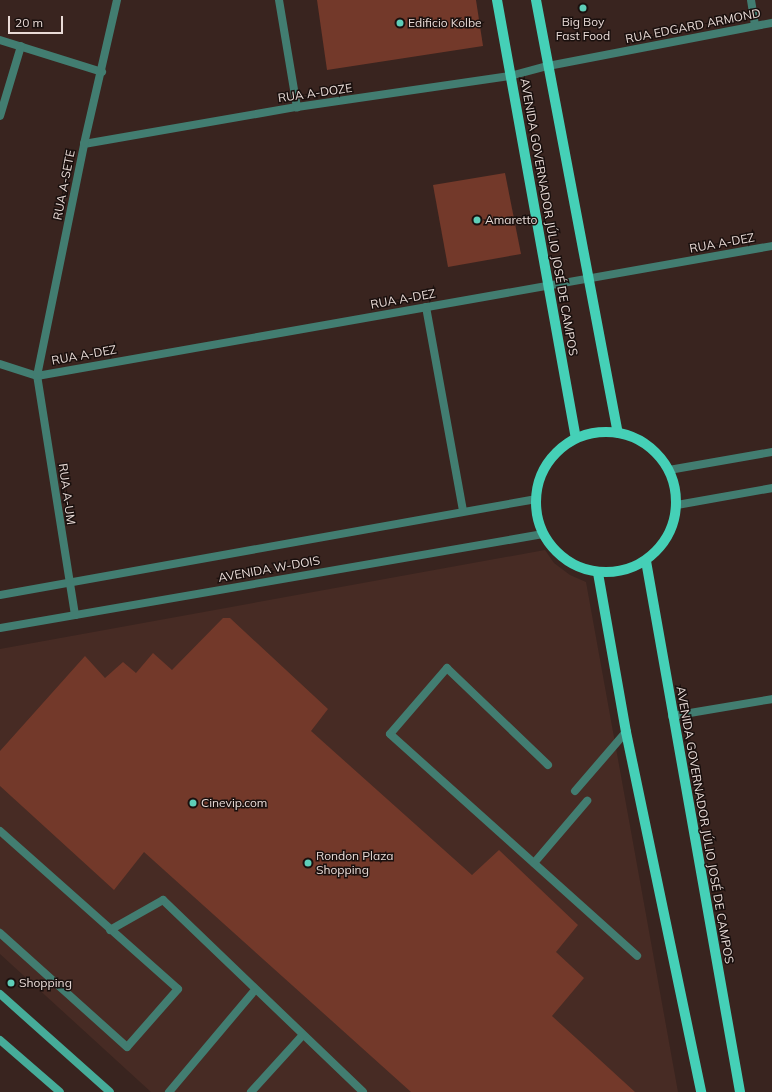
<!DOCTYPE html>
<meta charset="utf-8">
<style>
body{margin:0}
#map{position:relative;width:772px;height:1092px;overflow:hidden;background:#39241f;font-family:Mulish,sans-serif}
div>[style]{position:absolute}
.built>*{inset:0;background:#472b24}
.building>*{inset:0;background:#73392a}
.service>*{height:8px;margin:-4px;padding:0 4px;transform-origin:4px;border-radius:4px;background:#427d71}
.minor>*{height:8px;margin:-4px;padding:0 4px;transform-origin:4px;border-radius:4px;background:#427d71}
.secondary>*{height:8px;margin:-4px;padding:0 4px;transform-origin:4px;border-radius:4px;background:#46ac99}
.primary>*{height:10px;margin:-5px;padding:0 5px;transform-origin:5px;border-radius:5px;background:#45d0b7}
.primary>.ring{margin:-5px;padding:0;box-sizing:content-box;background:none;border:10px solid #45d0b7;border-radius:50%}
.dots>*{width:11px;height:11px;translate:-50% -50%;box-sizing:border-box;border:2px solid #1a100e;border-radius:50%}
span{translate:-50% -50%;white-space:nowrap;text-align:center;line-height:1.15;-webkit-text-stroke:3px #1a100e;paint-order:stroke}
.poi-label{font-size:12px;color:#e9dbd7}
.left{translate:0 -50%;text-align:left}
.street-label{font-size:12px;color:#e9dbd7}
.scale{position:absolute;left:8px;top:16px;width:55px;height:18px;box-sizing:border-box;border:2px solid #e9dbd7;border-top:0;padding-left:5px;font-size:12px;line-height:14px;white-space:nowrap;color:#e9dbd7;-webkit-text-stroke:3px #1a100e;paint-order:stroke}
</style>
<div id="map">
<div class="built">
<div style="clip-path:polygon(545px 550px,554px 563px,570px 575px,586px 582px,678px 1092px,151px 1092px,0 954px,0 649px)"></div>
</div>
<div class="building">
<div style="clip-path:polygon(317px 0,476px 0,483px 46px,327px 70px)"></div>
<div style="clip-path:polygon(505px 173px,521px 254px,448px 267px,433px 185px)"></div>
<div style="clip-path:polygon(223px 618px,230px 618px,328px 709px,311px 731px,472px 875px,499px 850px,578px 925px,556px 952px,584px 978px,552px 1016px,635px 1092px,411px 1092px,144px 852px,114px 890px,0 786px,0 751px,85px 656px,105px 678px,123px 662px,136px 673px,153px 653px,172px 670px)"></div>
</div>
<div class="service">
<div style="left:548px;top:765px;width:140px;rotate:-136.2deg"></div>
<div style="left:447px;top:668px;width:87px;rotate:130.8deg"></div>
<div style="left:390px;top:734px;width:332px;rotate:41.9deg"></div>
<div style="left:575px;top:791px;width:78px;rotate:-49.2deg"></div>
<div style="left:0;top:831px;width:238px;rotate:41.6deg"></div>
<div style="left:178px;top:989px;width:77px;rotate:131.3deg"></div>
<div style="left:127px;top:1047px;width:171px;rotate:-138.1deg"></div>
<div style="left:534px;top:863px;width:82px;rotate:-49.5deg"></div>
<div style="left:110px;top:930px;width:61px;rotate:-29.5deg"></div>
<div style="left:163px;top:900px;width:277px;rotate:43.8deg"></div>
<div style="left:169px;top:1092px;width:133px;rotate:-49.9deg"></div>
<div style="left:251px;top:1092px;width:76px;rotate:-47.7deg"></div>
</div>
<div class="minor">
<div style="left:279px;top:0;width:109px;rotate:80.5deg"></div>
<div style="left:751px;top:0;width:26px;rotate:81deg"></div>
<div style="left:0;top:40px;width:107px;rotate:17.4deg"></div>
<div style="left:0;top:116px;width:73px;rotate:-73.3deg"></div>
<div style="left:84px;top:144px;width:216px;rotate:-9.9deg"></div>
<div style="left:297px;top:107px;width:215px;rotate:-8.3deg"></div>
<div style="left:510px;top:76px;width:39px;rotate:-15deg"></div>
<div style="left:548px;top:66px;width:228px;rotate:-10.9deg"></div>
<div style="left:426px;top:307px;width:207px;rotate:79.7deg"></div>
<div style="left:0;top:364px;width:39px;rotate:18deg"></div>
<div style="left:37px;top:376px;width:746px;rotate:-10.03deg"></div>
<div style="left:669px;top:470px;width:105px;rotate:-9.9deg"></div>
<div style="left:677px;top:505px;width:97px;rotate:-10.1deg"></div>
<div style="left:0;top:595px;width:545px;rotate:-10.15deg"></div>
<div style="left:75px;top:615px;width:242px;rotate:-99deg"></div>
<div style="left:37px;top:376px;width:237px;rotate:-78.5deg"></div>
<div style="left:84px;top:144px;width:148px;rotate:-77.1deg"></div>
<div style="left:0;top:628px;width:551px;rotate:-9.82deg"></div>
<div style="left:672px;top:716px;width:101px;rotate:-9.6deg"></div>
</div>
<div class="secondary">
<div style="left:0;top:994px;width:147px;rotate:41.7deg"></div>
<div style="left:0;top:1040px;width:79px;rotate:40.9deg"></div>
</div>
<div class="primary">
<div style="left:497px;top:0;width:445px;rotate:79.8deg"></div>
<div style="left:536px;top:0;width:440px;rotate:79.3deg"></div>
<div class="ring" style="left:536px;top:432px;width:130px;height:130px"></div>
<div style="left:646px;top:561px;width:539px;rotate:79.96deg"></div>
<div style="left:598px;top:573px;width:161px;rotate:80deg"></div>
<div style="left:626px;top:732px;width:368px;rotate:78.2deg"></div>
</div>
<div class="dots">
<div style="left:583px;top:8px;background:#5eceb8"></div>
<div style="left:400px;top:23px;background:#5eceb8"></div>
<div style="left:477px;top:220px;background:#5eceb8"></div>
<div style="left:193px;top:803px;background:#5eceb8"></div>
<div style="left:308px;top:863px;background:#5eceb8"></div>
<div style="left:11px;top:983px;background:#5eceb8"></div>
</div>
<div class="poi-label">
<span style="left:583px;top:29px">Big Boy<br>Fast Food</span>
<span class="left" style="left:408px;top:23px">Edificio Kolbe</span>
<span class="left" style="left:485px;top:220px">Amaretto</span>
<span class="left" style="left:201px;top:803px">Cinevip.com</span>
<span class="left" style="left:316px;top:863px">Rondon Plaza<br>Shopping</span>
<span class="left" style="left:19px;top:983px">Shopping</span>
</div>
<div class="street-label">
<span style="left:693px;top:26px;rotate:-11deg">RUA EDGARD ARMOND</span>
<span style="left:315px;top:93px;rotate:-8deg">RUA A-DOZE</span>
<span style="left:64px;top:185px;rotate:-79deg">RUA A-SETE</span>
<span style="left:549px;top:217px;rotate:80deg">AVENIDA GOVERNADOR JÚLIO JOSÉ DE CAMPOS</span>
<span style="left:722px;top:243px;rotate:-10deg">RUA A-DEZ</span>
<span style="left:403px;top:299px;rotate:-10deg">RUA A-DEZ</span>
<span style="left:84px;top:355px;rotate:-10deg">RUA A-DEZ</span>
<span style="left:67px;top:494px;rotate:82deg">RUA A-UM</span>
<span style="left:269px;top:569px;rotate:-10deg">AVENIDA W-DOIS</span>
<span style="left:705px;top:825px;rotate:80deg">AVENIDA GOVERNADOR JÚLIO JOSÉ DE CAMPOS</span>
</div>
<div class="scale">20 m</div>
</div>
